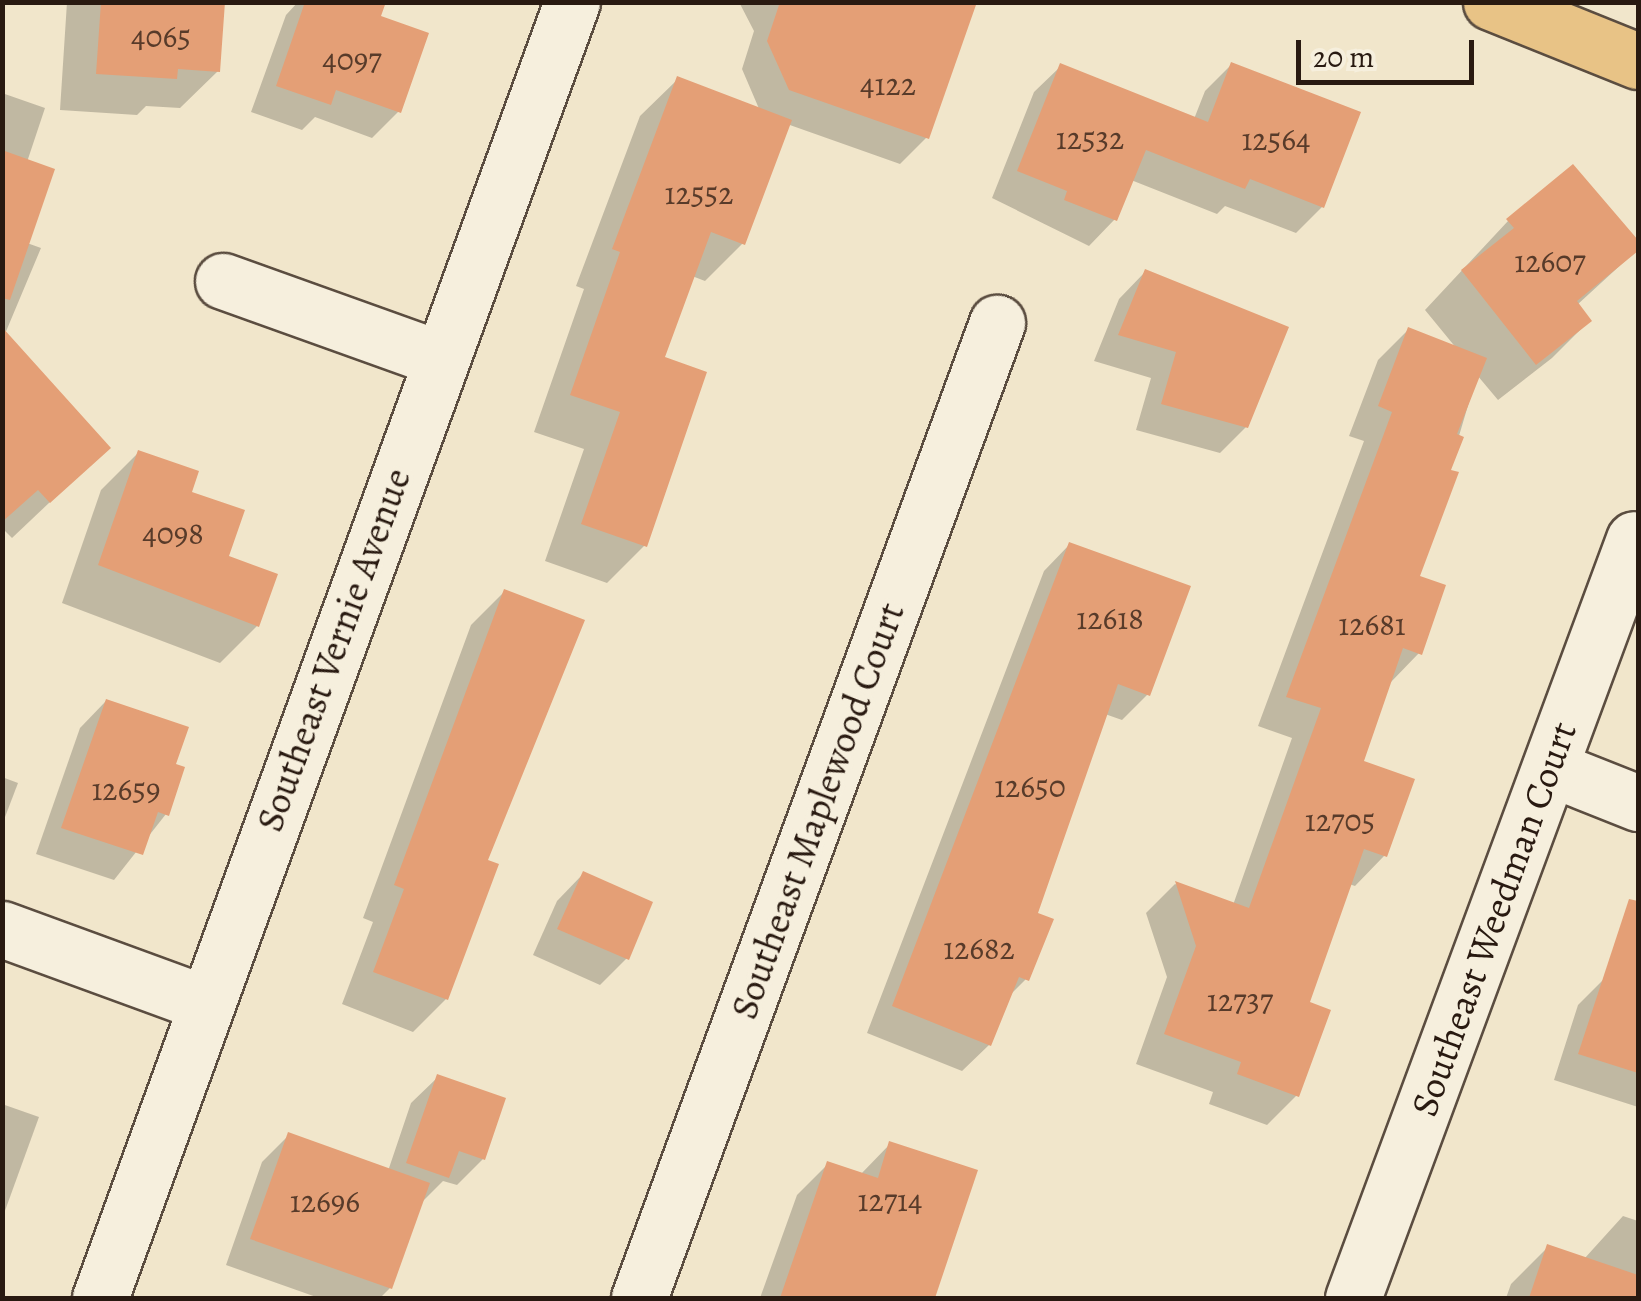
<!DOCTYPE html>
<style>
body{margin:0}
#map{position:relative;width:1641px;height:1301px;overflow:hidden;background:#f1e6cb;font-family:Alegreya,serif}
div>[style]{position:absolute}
.shadow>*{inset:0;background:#0003}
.building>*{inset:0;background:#e49f76}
.roads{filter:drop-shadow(2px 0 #5b4d40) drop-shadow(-2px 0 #5b4d40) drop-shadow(0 2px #5b4d40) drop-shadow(0 -2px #5b4d40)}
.minor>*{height:55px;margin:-27.5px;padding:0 27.5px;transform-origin:27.5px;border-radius:27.5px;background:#f6efdd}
.major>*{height:55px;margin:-27.5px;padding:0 27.5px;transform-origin:27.5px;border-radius:27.5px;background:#e8c386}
span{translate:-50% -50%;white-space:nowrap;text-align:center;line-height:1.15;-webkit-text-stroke:9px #f6efdd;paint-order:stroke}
.number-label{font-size:32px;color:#583b2a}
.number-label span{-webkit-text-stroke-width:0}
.street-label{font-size:38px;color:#291a11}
.frame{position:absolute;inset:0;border:5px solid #291a11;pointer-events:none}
.scale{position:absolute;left:1296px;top:40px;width:178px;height:45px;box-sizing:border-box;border:5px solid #291a11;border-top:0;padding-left:12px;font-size:30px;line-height:35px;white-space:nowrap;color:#291a11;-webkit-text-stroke:8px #f6efdd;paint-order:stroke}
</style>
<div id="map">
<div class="shadow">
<div style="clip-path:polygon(67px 2px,222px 2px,218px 71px,180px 108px,146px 106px,137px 115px,60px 110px)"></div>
<div style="clip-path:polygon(298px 2px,383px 2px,378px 18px,399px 111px,372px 138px,315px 117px,302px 130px,251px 112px,286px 15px)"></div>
<div style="clip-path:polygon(739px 2px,974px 2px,926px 138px,900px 164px,787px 124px,743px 243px,705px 281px,692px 276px,662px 359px,645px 545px,607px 583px,545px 561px,584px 449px,534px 432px,584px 289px,576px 286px,640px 116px,678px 79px,760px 111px,742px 69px,754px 31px)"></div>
<div style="clip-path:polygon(1231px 65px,1322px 207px,1296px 233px,1225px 206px,1217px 214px,1131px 180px,1115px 219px,1089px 246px,992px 198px,1034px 92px,1061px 66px,1194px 119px,1205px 91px)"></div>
<div style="clip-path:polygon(2px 93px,45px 108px,27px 162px,27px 243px,41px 248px,2px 341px)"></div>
<div style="clip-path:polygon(1572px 168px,1638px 249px,1577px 305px,1589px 321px,1552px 358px,1498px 400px,1477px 375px,1417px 578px,1419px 653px,1390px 683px,1360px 762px,1384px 856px,1355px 886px,1349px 884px,1307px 1004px,1297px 1095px,1267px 1125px,1209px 1104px,1213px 1092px,1136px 1064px,1167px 977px,1146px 913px,1175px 884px,1233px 905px,1292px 738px,1258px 726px,1364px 441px,1349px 436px,1378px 360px,1408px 330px,1457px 349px,1425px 310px,1508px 221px)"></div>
<div style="clip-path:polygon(1145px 272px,1246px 427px,1220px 453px,1136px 430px,1151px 378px,1094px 361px,1119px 299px)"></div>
<div style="clip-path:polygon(2px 361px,107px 448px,12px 538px,2px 528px)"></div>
<div style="clip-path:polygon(138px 453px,188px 494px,257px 626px,220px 663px,62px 603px,101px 490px)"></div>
<div style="clip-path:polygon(1070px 544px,1148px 694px,1122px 720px,1105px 714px,1035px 914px,1026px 979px,1007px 998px,989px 1045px,962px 1071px,867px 1033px,1044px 571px)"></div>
<div style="clip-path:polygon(504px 592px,582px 622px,485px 862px,446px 999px,413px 1032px,342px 1004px,373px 922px,363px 918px,471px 625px)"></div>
<div style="clip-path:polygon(106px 701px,172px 766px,166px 814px,114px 880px,36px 854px,80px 728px)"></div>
<div style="clip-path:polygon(2px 777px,18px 783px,2px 825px)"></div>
<div style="clip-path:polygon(583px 874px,627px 958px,600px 985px,533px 955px,557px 901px)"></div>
<div style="clip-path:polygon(1605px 978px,1631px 987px,1638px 978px,1638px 1107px,1554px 1080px,1578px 1005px)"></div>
<div style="clip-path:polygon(438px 1077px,483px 1159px,457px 1185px,443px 1181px,420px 1204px,390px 1288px,380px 1298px,319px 1298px,226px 1265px,262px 1162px,289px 1135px,388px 1171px,411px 1103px)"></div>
<div style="clip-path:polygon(2px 1104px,39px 1117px,2px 1219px)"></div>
<div style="clip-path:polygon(890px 1144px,974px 1172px,933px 1298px,760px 1298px,797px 1195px,828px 1164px,860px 1175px)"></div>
<div style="clip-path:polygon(1623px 1216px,1638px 1221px,1638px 1298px,1506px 1298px,1511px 1284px,1548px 1247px,1584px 1259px)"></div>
</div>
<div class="building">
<div style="clip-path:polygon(101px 2px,225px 2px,220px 72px,178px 69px,177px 79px,96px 74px)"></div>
<div style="clip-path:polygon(305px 2px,386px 2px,381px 16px,429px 33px,401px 113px,336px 90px,331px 105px,276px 86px)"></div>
<div style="clip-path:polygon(780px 2px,977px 2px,929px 139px,789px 90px,767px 41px)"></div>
<div style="clip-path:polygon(1231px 62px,1361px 112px,1324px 208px,1250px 179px,1245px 189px,1146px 150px,1117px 221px,1064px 200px,1067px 191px,1017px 171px,1060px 63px,1208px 122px)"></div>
<div style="clip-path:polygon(677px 76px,792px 120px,745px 245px,711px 232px,665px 357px,707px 372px,647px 547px,581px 524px,620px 412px,570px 395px,620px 252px,612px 249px)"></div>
<div style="clip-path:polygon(2px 150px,55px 169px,10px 300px,2px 298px)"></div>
<div style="clip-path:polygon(1573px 164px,1638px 240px,1638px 251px,1577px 301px,1592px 321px,1536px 365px,1461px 270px,1514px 228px,1506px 219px)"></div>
<div style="clip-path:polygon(1145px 269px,1289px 327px,1248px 428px,1161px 404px,1176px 352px,1118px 335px)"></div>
<div style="clip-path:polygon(2px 327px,111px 448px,50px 503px,38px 490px,2px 522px)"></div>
<div style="clip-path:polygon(1408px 327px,1487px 358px,1457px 434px,1464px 437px,1451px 470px,1459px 472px,1420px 576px,1446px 585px,1422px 655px,1403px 648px,1364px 761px,1415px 779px,1387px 857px,1364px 849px,1310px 1002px,1331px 1010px,1299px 1097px,1237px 1074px,1241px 1062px,1164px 1034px,1196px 946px,1175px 881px,1249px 908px,1321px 708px,1286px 697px,1392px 412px,1378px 406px)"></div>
<div style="clip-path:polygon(138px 450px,199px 471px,192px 492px,245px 510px,229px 556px,278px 574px,259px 627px,98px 565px)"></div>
<div style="clip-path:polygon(1069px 542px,1191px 586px,1150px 696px,1118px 684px,1038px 913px,1054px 919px,1029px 981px,1019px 977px,991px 1046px,892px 1006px)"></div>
<div style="clip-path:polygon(504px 589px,585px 620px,488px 860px,499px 864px,448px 1000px,373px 972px,404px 889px,394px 885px)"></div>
<div style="clip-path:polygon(106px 699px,189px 727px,176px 764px,185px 767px,169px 816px,158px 812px,143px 855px,61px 828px)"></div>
<div style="clip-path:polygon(583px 871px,653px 902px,629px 960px,557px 929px)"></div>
<div style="clip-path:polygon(1629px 899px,1638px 901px,1638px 1073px,1578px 1054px)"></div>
<div style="clip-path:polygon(437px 1074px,506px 1098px,485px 1160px,459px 1151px,449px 1178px,406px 1163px)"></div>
<div style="clip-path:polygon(288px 1132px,430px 1183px,392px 1289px,250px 1239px)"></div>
<div style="clip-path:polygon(889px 1141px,978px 1170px,935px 1298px,780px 1298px,827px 1161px,878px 1178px)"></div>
<div style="clip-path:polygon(1547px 1244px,1638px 1275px,1638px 1298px,1529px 1298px)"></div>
</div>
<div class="roads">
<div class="minor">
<div style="left:223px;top:281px;width:228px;rotate:19.7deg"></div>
<div style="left:1550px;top:768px;width:95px;rotate:21.7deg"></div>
<div style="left:2px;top:929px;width:218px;rotate:20.1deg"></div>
<div style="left:100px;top:1298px;width:1379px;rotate:-69.99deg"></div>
<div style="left:639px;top:1298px;width:1039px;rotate:-69.84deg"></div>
<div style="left:1353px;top:1298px;width:809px;rotate:-69.68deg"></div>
</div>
<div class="major">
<div style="left:1491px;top:2px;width:158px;rotate:21.9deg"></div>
</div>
</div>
<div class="number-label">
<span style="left:161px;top:36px">4065</span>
<span style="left:352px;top:59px">4097</span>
<span style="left:888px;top:84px">4122</span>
<span style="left:1090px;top:138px">12532</span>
<span style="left:1276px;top:139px">12564</span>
<span style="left:699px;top:193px">12552</span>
<span style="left:1550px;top:261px">12607</span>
<span style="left:173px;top:533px">4098</span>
<span style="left:1110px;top:618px">12618</span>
<span style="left:1372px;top:624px">12681</span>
<span style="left:1030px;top:786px">12650</span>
<span style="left:126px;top:789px">12659</span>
<span style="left:1340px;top:820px">12705</span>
<span style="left:979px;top:948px">12682</span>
<span style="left:1240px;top:1000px">12737</span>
<span style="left:890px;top:1200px">12714</span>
<span style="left:325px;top:1201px">12696</span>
</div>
<div class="street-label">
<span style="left:334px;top:650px;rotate:-70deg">Southeast Vernie Avenue</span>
<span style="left:818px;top:811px;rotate:-70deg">Southeast Maplewood Court</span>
<span style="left:1494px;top:919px;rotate:-70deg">Southeast Weedman Court</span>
</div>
<div class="frame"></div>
<div class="scale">20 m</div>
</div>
